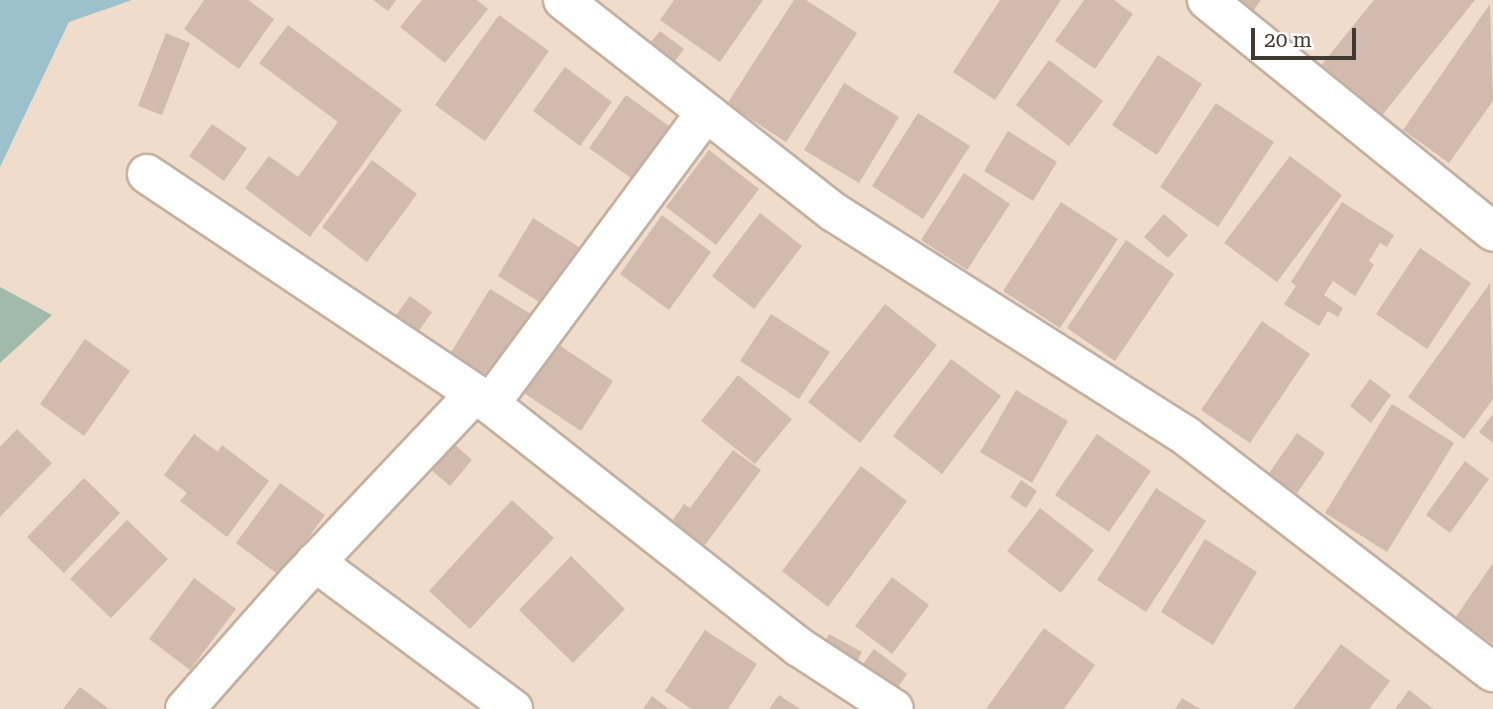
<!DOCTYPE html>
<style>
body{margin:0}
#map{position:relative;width:1493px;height:709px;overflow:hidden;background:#efdccb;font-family:"Roboto Serif",serif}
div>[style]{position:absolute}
.green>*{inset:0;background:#a1baa9}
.water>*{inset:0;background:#9bc2cc}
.building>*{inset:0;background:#d2baae}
.roads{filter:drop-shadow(2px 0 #c3b09f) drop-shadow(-2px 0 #c3b09f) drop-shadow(0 2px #c3b09f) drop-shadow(0 -2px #c3b09f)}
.minor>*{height:38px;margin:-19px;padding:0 19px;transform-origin:19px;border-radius:19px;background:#fff}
span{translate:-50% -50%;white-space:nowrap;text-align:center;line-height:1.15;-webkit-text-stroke:5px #fff;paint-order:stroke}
.scale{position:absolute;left:1251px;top:28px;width:105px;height:32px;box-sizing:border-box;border:4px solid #413a33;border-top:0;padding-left:9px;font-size:21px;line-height:24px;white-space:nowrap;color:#413a33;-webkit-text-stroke:5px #fff;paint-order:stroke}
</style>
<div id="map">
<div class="green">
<div style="clip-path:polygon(0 287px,52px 315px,0 363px)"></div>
</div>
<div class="water">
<div style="clip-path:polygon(0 0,132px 0,69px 22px,0 167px)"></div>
</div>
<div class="building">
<div style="clip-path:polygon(204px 0,248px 0,274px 19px,239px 69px,184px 29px)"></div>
<div style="clip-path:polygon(373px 0,396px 0,388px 11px)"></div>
<div style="clip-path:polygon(422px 0,477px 0,488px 9px,445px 63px,400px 27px)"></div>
<div style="clip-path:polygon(674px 0,763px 0,720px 62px,660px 20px)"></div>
<div style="clip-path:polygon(794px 0,806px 0,857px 33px,786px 142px,727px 104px)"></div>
<div style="clip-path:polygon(1000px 0,1061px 0,995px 100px,953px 72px)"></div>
<div style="clip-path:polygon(1084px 0,1114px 0,1133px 14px,1095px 69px,1055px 41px)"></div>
<div style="clip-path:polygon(1238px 0,1261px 0,1253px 11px)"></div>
<div style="clip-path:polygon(1374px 0,1475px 0,1379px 119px,1318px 69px)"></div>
<div style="clip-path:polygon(1490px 4px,1493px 101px,1449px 163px,1403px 130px)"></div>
<div style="clip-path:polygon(499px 15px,549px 51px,485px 141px,435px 105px)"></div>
<div style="clip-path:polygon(288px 25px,402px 110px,310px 237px,245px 188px,269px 156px,298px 177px,338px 122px,259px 63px)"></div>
<div style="clip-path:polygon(660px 31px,684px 49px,671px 66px,647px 47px)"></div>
<div style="clip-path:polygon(166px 33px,190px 43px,162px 115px,138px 106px)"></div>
<div style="clip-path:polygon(1158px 55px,1202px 84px,1157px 155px,1112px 125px)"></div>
<div style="clip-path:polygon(1049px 60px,1103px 101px,1069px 146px,1016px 105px)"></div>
<div style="clip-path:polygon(565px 67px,612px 102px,580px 146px,533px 111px)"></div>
<div style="clip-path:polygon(844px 83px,899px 117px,859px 183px,804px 150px)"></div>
<div style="clip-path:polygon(626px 95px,672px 128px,635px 181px,589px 148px)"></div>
<div style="clip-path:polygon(1216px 103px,1274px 142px,1218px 227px,1160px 187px)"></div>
<div style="clip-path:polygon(918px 113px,970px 146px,923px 219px,872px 186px)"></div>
<div style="clip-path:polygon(212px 124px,247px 148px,224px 181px,189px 156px)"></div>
<div style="clip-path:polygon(1008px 131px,1057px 162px,1033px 201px,984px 171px)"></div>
<div style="clip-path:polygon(709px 150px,759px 189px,716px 245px,666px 207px)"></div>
<div style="clip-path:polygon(1290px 156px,1342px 195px,1277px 282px,1224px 243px)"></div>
<div style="clip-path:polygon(372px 160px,417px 194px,367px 262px,322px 227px)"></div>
<div style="clip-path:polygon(964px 173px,1010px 204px,967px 270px,921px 240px)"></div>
<div style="clip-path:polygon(1061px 202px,1118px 239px,1060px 328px,1003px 291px)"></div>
<div style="clip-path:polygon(1342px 202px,1394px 235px,1387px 247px,1380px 243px,1369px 261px,1374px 265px,1355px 296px,1333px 281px,1324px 295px,1343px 308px,1338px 317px,1328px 311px,1319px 326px,1284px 304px,1296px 286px,1291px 282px)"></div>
<div style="clip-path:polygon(760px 213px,802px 246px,754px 309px,712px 276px)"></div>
<div style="clip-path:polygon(1164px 214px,1188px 235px,1168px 258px,1144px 237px)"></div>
<div style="clip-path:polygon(662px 215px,711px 252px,669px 310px,620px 274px)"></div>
<div style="clip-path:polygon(533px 218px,579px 247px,544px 305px,498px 276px)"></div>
<div style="clip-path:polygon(1126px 240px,1174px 274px,1115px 361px,1067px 328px)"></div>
<div style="clip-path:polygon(1420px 248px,1471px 283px,1427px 349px,1376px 314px)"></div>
<div style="clip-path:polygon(1490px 283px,1493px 399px,1464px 439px,1408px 397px)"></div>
<div style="clip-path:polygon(490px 289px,539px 319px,499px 384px,450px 354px)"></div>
<div style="clip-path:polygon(410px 296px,432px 312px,416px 335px,393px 319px)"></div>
<div style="clip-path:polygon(885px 304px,937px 345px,860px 443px,808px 402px)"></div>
<div style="clip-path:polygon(771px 314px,830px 352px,799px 399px,740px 361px)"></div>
<div style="clip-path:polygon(1262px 321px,1310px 354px,1250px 443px,1201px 410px)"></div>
<div style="clip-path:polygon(85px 339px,130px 371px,84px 436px,40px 404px)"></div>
<div style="clip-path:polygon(550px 339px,613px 381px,581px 431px,518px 389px)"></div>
<div style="clip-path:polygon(951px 359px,1001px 396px,942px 474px,893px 436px)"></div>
<div style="clip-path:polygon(738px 375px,792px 419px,755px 464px,701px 421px)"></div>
<div style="clip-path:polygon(1370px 379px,1391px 395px,1371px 423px,1350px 406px)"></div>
<div style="clip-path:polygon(1016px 390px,1068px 421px,1032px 483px,980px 452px)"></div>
<div style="clip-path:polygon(1392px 404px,1454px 443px,1387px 552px,1325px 513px)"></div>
<div style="clip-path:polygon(1493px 414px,1493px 443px,1479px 432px)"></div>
<div style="clip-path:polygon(17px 429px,52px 463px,0 517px,0 447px)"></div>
<div style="clip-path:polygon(1297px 433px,1325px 453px,1288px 506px,1260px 486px)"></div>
<div style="clip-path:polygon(194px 434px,218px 452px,222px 445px,269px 481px,227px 537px,180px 501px,187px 493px,164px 475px)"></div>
<div style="clip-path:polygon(1097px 434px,1151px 471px,1109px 532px,1055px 495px)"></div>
<div style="clip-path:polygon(453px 443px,472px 460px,450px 486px,430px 469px)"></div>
<div style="clip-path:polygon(733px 450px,761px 470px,705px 545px,672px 521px,684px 504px,690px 508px)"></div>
<div style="clip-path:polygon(1465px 461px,1489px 479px,1450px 533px,1426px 515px)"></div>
<div style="clip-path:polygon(861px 466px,907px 501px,828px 607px,782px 571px)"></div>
<div style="clip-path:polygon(84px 478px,120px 513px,64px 573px,27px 537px)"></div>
<div style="clip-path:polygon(1021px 480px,1037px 491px,1026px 508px,1010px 497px)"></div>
<div style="clip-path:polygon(280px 483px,325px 515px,280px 576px,236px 543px)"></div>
<div style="clip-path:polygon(1156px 488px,1206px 521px,1146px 612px,1097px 580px)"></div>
<div style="clip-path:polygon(512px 500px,554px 538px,470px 629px,429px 591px)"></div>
<div style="clip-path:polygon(1040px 508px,1094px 550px,1061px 593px,1007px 551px)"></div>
<div style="clip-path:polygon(127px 520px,168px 559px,111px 618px,70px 579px)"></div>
<div style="clip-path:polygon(1205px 539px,1257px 572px,1213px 645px,1161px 612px)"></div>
<div style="clip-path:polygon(571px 556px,625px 609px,573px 663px,519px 610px)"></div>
<div style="clip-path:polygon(1493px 563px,1493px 644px,1455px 618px)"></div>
<div style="clip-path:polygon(892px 577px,929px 605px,892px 654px,855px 626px)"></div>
<div style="clip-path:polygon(194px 578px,236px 609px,190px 670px,149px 639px)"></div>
<div style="clip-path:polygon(1044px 628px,1095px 665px,1064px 709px,986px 709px)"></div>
<div style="clip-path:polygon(705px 630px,757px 664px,728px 709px,691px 709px,665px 691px)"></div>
<div style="clip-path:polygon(829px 634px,862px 652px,851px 672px,819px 653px)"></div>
<div style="clip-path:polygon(1341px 644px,1390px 681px,1369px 709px,1293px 709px)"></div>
<div style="clip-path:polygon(874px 649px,907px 674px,891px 697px,857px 672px)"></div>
<div style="clip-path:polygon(80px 687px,109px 709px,63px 709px)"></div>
<div style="clip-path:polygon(1409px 690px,1433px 709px,1395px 709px)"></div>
<div style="clip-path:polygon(779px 695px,800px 709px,769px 709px)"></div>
<div style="clip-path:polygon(652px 696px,669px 709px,643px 709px)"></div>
<div style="clip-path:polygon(1182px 698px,1200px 709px,1175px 709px)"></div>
</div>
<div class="roads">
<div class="minor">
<div style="left:563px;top:0;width:345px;rotate:38.1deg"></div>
<div style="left:835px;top:213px;width:416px;rotate:32.4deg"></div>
<div style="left:1186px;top:436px;width:387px;rotate:37.6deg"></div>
<div style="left:1207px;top:0;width:368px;rotate:39deg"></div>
<div style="left:147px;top:174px;width:413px;rotate:33.8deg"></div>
<div style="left:490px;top:404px;width:393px;rotate:38.2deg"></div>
<div style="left:799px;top:647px;width:113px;rotate:33.1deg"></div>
<div style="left:490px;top:404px;width:363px;rotate:-53.5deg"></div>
<div style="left:315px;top:562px;width:247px;rotate:36.6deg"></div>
<div style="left:185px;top:709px;width:169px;rotate:-48.6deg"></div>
<div style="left:297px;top:582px;width:259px;rotate:-46.6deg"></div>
</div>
</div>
<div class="scale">20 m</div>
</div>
